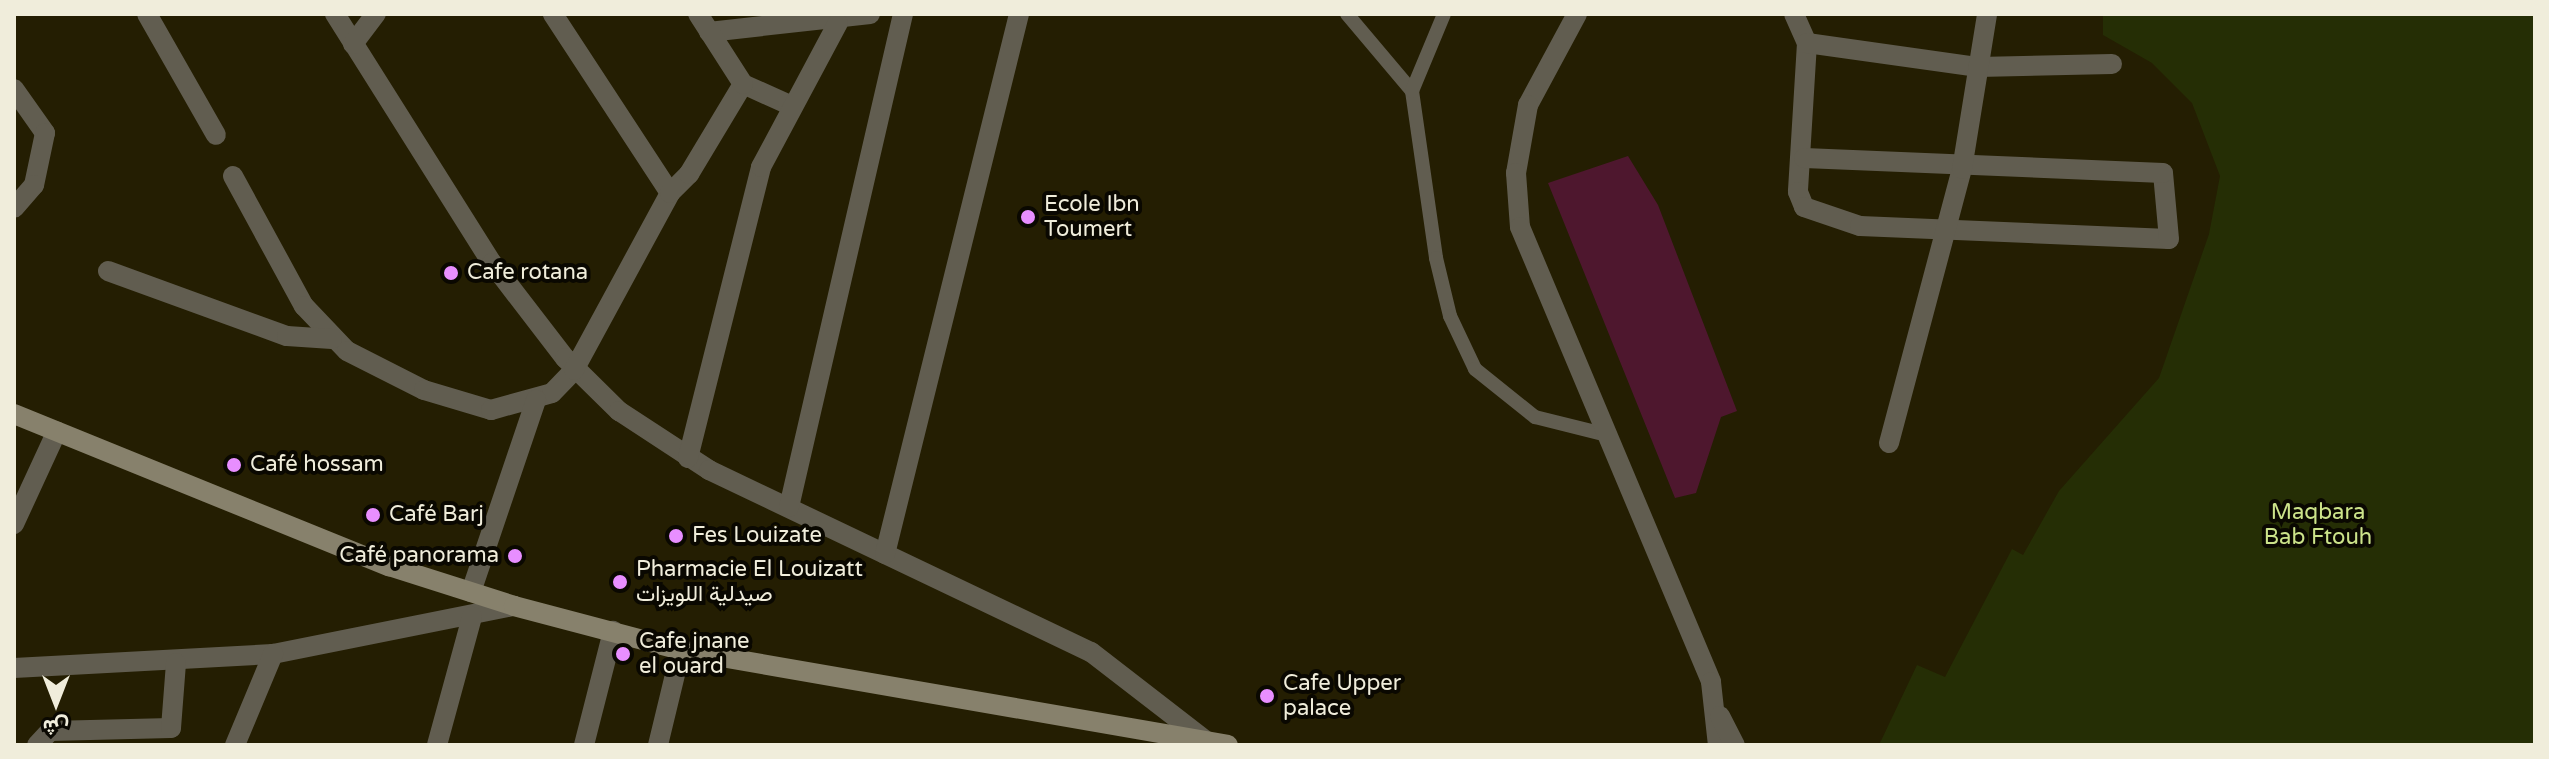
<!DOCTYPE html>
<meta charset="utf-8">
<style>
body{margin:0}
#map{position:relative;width:2549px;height:759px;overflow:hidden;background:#241e02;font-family:"Varela Round",Vazirmatn,sans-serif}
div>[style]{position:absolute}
.green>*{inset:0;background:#252e05}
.building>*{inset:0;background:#4e172e}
.lane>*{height:14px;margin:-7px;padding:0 7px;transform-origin:7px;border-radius:7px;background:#615d50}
.street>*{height:20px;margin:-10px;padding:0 10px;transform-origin:10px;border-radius:10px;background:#615d50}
.secondary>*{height:20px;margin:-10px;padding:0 10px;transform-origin:10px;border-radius:10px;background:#87816c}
.dots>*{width:22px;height:22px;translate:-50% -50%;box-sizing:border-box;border:4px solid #0a0801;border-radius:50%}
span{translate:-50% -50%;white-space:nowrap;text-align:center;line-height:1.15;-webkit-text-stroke:8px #0a0801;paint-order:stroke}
.poi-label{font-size:22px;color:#f0eddb}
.left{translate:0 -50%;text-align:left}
.right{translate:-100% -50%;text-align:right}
.park-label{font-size:22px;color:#cce38a}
.frame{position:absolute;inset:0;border:16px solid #f0eddb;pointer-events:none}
.north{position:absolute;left:16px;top:663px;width:80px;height:80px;-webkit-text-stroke:6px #0a0801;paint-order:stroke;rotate:180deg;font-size:22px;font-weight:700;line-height:32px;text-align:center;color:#f0eddb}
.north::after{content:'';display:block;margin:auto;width:28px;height:36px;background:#f0eddb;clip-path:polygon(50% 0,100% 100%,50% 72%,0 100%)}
</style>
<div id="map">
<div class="green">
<div style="clip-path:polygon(2103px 14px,2535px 14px,2535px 745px,1879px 745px,1917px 665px,1945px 677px,2012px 549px,2023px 555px,2059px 491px,2159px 378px,2209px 234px,2220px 176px,2192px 103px,2152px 63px,2103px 35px)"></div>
</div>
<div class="building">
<div style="clip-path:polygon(1628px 156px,1658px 205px,1737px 411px,1721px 417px,1696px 493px,1675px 498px,1548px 183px)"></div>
</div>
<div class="lane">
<div style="left:1347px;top:14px;width:101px;rotate:49.8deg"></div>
<div style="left:1412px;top:91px;width:169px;rotate:81.8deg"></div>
<div style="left:1436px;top:258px;width:60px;rotate:76.4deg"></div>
<div style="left:1450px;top:316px;width:59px;rotate:64.7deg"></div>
<div style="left:1475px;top:369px;width:77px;rotate:38.7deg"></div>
<div style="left:1535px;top:417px;width:74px;rotate:14deg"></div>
<div style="left:1412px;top:91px;width:83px;rotate:-67.4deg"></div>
</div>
<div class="street">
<div style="left:147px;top:14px;width:139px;rotate:60.3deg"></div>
<div style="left:335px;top:14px;width:294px;rotate:57.8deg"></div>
<div style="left:492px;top:263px;width:120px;rotate:52.5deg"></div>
<div style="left:565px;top:358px;width:76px;rotate:44.5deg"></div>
<div style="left:619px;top:411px;width:108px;rotate:33.2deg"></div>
<div style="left:709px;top:470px;width:423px;rotate:25.5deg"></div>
<div style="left:1091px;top:652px;width:145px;rotate:37.7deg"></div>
<div style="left:1577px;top:14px;width:103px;rotate:118.3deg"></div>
<div style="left:1528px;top:105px;width:69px;rotate:100deg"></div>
<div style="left:1516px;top:173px;width:54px;rotate:85.8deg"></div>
<div style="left:1520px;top:227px;width:493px;rotate:67.2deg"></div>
<div style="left:1711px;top:682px;width:63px;rotate:83.7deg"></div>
<div style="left:1794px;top:14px;width:32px;rotate:66deg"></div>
<div style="left:1807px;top:43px;width:149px;rotate:93.5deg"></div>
<div style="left:1798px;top:192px;width:16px;rotate:68deg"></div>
<div style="left:1804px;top:207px;width:59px;rotate:18.7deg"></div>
<div style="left:1860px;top:226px;width:309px;rotate:2.4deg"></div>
<div style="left:2169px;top:239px;width:66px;rotate:-95.2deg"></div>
<div style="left:2163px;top:173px;width:359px;rotate:-177.6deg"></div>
<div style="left:709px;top:32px;width:162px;rotate:-6.4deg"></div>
<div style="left:1807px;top:43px;width:173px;rotate:8deg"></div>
<div style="left:1978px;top:67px;width:134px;rotate:-1.3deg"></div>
<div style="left:353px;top:44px;width:38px;rotate:-53deg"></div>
<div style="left:743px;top:84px;width:54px;rotate:24.2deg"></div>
<div style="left:14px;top:89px;width:54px;rotate:54.8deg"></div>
<div style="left:45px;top:133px;width:53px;rotate:101.9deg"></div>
<div style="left:34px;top:185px;width:30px;rotate:131deg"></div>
<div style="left:233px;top:176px;width:148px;rotate:61.4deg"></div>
<div style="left:304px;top:306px;width:62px;rotate:46.3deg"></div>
<div style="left:347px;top:351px;width:86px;rotate:26.9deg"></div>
<div style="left:424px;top:390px;width:70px;rotate:16.6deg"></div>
<div style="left:491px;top:410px;width:63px;rotate:-15.6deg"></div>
<div style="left:552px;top:393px;width:32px;rotate:-46deg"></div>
<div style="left:574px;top:370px;width:201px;rotate:-61.5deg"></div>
<div style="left:670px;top:193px;width:214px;rotate:-123.2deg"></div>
<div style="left:670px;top:193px;width:27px;rotate:-45deg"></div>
<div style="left:689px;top:174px;width:105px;rotate:-59deg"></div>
<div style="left:743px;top:84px;width:83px;rotate:-122.7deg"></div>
<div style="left:108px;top:271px;width:190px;rotate:20deg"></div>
<div style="left:287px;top:336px;width:45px;rotate:3.8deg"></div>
<div style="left:1889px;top:443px;width:284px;rotate:-75.1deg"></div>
<div style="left:1962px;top:169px;width:157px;rotate:-80.8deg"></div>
<div style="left:688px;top:458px;width:300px;rotate:-75.9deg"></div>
<div style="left:761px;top:167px;width:163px;rotate:-61.9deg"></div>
<div style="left:789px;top:507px;width:506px;rotate:-76.98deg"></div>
<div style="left:14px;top:524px;width:102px;rotate:-65.2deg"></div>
<div style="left:885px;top:554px;width:556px;rotate:-76.06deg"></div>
<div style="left:471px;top:592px;width:203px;rotate:-71.3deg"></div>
<div style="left:14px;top:668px;width:259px;rotate:-3.1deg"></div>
<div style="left:273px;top:654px;width:246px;rotate:-11.3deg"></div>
<div style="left:1720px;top:716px;width:33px;rotate:63deg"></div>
<div style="left:37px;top:745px;width:19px;rotate:-47deg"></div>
<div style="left:50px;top:731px;width:121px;rotate:-1.4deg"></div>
<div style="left:171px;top:728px;width:65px;rotate:-85.6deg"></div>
<div style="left:235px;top:745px;width:99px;rotate:-67.3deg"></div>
<div style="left:437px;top:745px;width:133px;rotate:-74.7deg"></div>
<div style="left:584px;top:745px;width:118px;rotate:-75.7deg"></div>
<div style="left:658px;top:745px;width:98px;rotate:-76.4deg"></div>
</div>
<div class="secondary">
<div style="left:14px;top:414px;width:405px;rotate:22.1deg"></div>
<div style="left:389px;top:566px;width:131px;rotate:17.7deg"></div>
<div style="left:514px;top:606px;width:173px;rotate:14.8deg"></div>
<div style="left:681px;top:650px;width:555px;rotate:9.85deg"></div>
</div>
<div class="dots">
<div style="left:1028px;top:217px;background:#e88eff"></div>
<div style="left:451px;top:273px;background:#e88eff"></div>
<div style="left:234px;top:465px;background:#e88eff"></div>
<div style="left:373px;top:515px;background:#e88eff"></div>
<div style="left:676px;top:536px;background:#e88eff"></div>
<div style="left:515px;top:556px;background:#e88eff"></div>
<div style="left:620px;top:582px;background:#e88eff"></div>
<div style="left:623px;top:654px;background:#e88eff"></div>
<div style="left:1267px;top:696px;background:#e88eff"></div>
</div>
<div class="poi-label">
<span class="left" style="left:1044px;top:217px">Ecole Ibn<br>Toumert</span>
<span class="left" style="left:467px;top:273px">Cafe rotana</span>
<span class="left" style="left:250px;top:465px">Café hossam</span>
<span class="left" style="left:389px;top:515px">Café Barj</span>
<span class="left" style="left:692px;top:536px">Fes Louizate</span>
<span class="right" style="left:499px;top:556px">Café panorama</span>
<span class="left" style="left:636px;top:582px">Pharmacie El Louizatt<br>صيدلية اللويزات</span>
<span class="left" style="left:639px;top:654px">Cafe jnane<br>el ouard</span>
<span class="left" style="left:1283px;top:696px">Cafe Upper<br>palace</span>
</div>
<div class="park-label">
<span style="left:2318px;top:525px">Maqbara<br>Bab Ftouh</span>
</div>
<div class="frame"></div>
<div class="north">ش</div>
</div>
